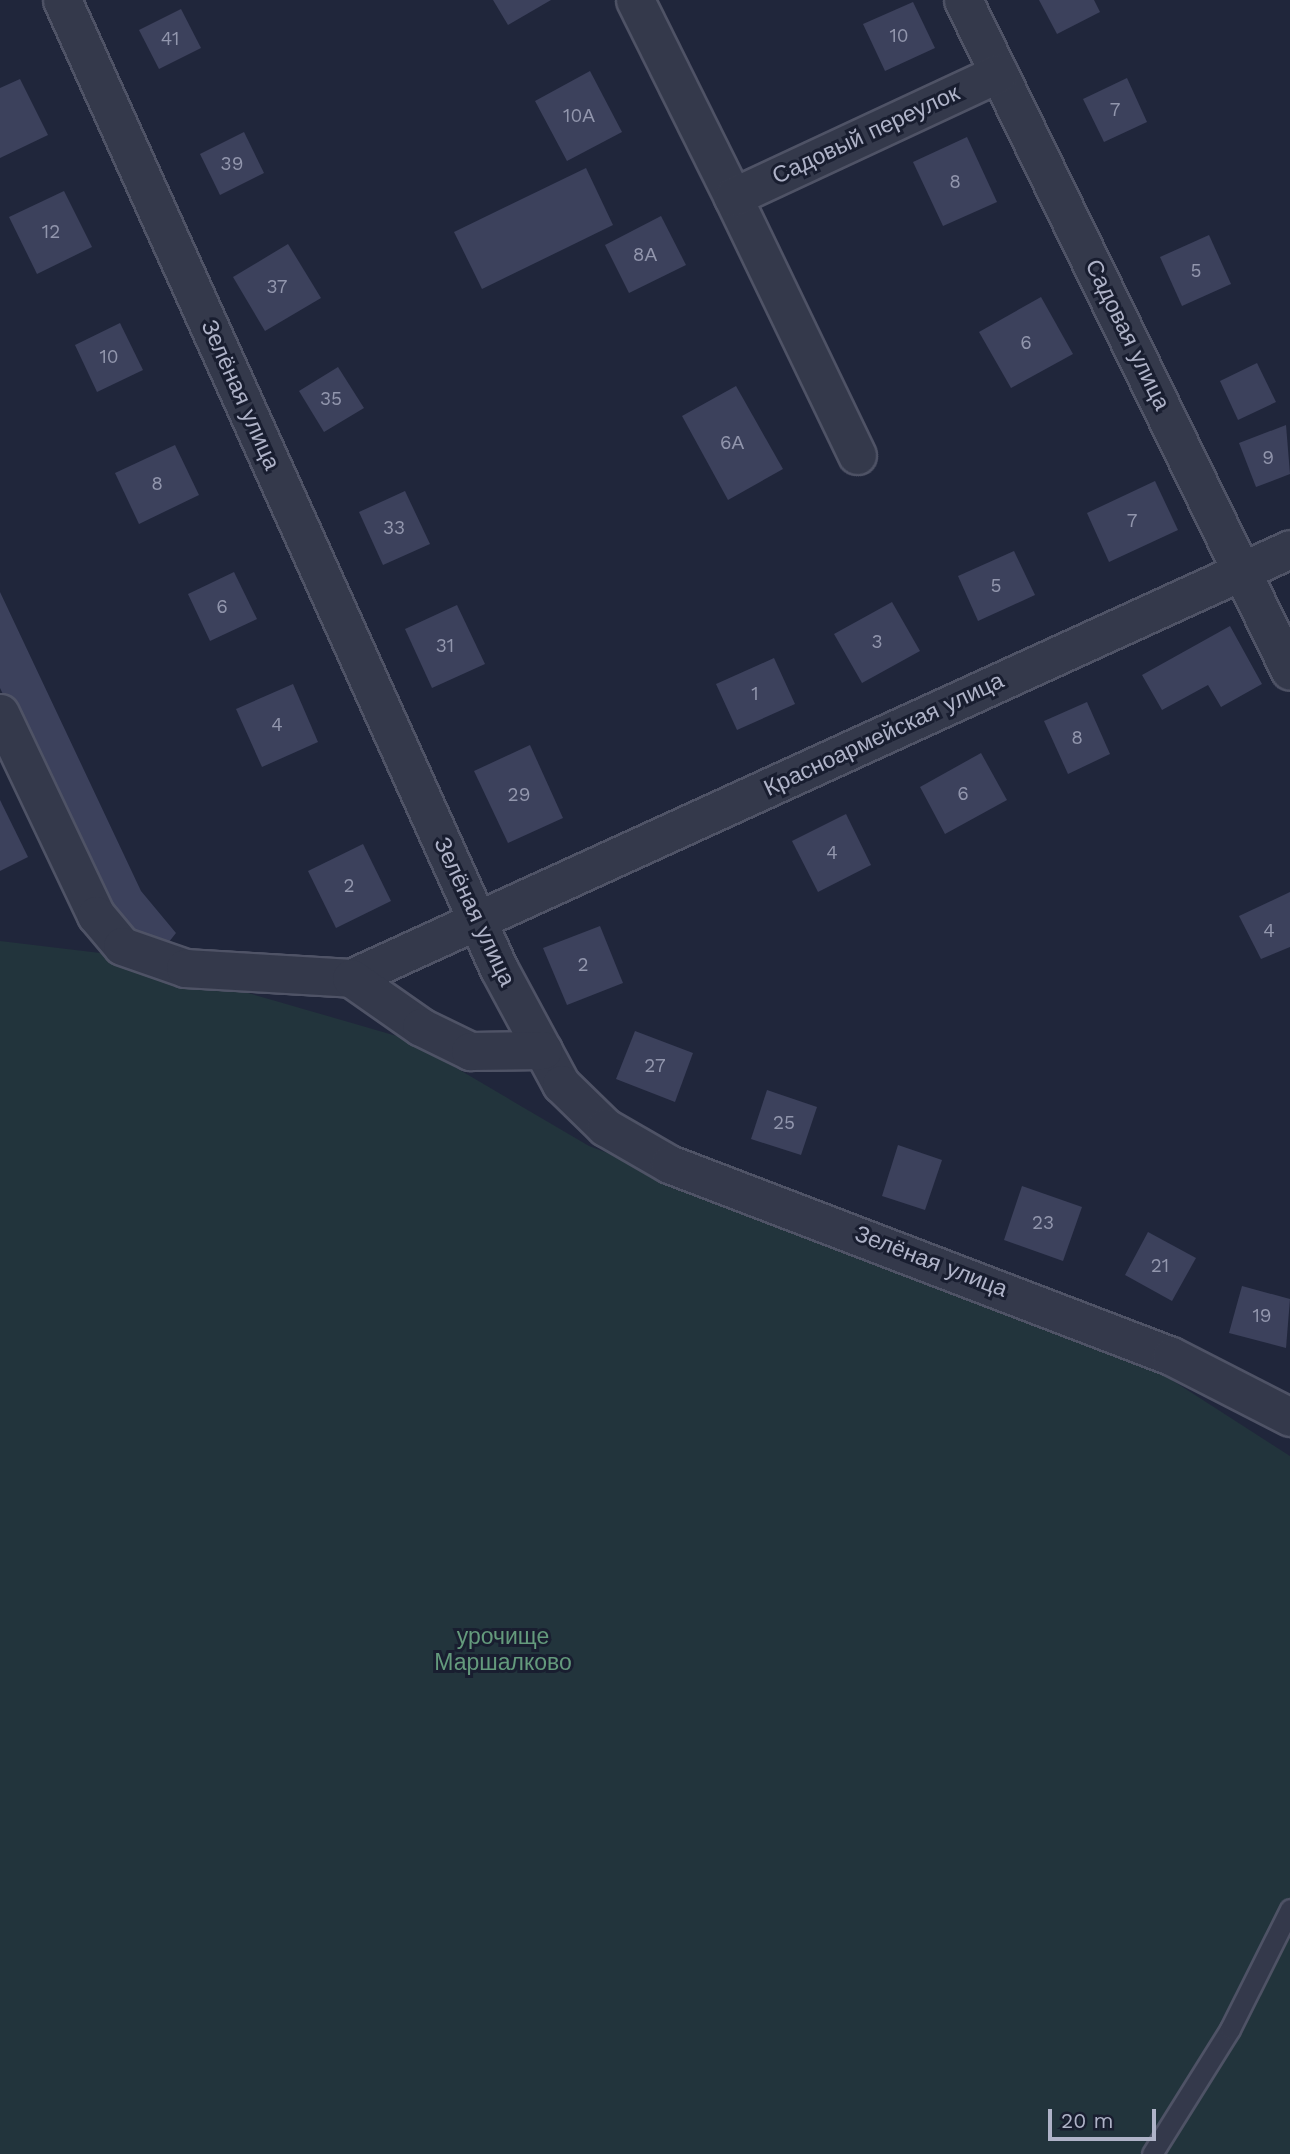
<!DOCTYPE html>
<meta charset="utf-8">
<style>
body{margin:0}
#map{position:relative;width:1290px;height:2154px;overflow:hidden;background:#20263b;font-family:"Work Sans",sans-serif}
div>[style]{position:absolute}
.green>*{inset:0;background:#22343c}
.building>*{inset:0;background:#3c415c}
.roads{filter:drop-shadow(2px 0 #4f5366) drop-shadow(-2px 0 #4f5366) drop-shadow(0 2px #4f5366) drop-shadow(0 -2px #4f5366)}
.service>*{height:19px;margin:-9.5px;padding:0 9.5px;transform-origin:9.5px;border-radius:9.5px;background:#34394b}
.minor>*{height:37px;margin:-18.5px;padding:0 18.5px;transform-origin:18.5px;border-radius:18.5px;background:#34394b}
span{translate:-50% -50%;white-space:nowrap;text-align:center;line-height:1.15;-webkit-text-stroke:6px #191e30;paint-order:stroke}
.number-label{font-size:19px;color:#9296ad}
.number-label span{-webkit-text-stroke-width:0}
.street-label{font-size:23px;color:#afb3c8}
.park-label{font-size:23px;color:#649a7c}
.scale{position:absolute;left:1048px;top:2109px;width:108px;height:32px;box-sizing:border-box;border:4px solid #afb3c8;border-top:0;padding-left:9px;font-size:21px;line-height:24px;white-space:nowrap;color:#afb3c8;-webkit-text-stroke:5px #191e30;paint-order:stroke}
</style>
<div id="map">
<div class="green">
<div style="clip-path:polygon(0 941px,117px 955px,407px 1039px,589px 1146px,1119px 1346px,1290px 1456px,1290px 2154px,0 2154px)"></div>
</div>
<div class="building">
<div style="clip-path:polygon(493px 0,551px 0,508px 25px)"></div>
<div style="clip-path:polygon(1039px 0,1094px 0,1100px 12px,1057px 34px)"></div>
<div style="clip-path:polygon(913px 2px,935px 48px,885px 71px,863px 24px)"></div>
<div style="clip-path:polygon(181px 9px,201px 48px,159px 69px,139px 30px)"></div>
<div style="clip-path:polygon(590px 71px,622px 132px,567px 161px,535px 101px)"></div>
<div style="clip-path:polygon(1127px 78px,1147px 122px,1104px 142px,1083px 99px)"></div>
<div style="clip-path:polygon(20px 79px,48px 135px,0 158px,0 88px)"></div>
<div style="clip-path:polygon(244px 132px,264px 173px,220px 195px,200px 154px)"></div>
<div style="clip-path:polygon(967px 137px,997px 202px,943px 226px,913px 162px)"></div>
<div style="clip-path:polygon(586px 168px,613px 225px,482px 289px,454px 232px)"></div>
<div style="clip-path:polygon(64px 191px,92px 247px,37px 274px,9px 217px)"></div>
<div style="clip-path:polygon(661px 216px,686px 265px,629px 293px,605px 245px)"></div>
<div style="clip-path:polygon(1209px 235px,1231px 284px,1182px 306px,1160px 257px)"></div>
<div style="clip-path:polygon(288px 244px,321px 298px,265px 331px,233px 277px)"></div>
<div style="clip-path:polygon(1041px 297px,1073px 354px,1011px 388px,979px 332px)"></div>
<div style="clip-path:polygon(120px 323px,143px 370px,97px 392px,75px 345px)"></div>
<div style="clip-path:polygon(1257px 363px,1276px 402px,1238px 420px,1220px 381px)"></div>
<div style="clip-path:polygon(338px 367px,364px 408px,324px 432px,299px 391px)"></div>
<div style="clip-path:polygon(736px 386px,783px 469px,728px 500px,682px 416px)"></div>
<div style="clip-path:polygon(1286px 425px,1290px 474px,1256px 487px,1239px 443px)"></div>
<div style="clip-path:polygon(175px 445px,199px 495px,139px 524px,115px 473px)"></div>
<div style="clip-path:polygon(1155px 481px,1178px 530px,1109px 562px,1087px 513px)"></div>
<div style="clip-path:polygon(405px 491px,430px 544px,383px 565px,359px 512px)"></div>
<div style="clip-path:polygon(1014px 551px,1035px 595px,978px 621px,958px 576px)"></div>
<div style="clip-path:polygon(234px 572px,257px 619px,210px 641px,188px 594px)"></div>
<div style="clip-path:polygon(0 592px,141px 891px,176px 933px,157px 957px,104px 909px,0 688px)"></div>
<div style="clip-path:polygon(892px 602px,920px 651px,862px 683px,834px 634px)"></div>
<div style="clip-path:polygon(457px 605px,485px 664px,432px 688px,405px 629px)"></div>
<div style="clip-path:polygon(1230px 626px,1262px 684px,1221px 707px,1208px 685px,1162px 710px,1142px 675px)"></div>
<div style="clip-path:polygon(774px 658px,795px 704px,737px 730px,716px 684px)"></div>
<div style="clip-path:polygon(293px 684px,318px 742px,262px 767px,236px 709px)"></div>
<div style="clip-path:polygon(1087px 702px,1110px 754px,1068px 774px,1044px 721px)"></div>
<div style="clip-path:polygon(530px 745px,563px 818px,508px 843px,474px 771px)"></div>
<div style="clip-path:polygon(981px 753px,1007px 800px,945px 834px,920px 787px)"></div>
<div style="clip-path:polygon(0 800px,28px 857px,0 871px)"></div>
<div style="clip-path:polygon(846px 814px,871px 865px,818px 892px,792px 841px)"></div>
<div style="clip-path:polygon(363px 844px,391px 901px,336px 928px,308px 871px)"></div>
<div style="clip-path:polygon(1290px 892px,1290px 947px,1261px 959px,1239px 916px)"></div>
<div style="clip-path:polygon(600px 926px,623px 983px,567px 1005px,543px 948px)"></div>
<div style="clip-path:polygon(635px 1031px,693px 1053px,675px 1102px,616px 1079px)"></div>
<div style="clip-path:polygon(767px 1090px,817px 1107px,801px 1155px,751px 1139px)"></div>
<div style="clip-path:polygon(898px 1145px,942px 1160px,925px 1210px,882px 1196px)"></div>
<div style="clip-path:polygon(1022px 1186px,1082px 1207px,1063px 1261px,1004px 1240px)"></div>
<div style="clip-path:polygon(1148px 1232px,1196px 1258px,1172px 1301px,1125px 1275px)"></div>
<div style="clip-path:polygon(1242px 1286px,1290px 1299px,1286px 1348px,1229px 1333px)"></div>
</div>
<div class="roads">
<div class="service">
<div style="left:1152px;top:2154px;width:147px;rotate:-58deg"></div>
<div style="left:1230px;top:2029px;width:134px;rotate:-63.4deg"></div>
</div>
<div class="minor">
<div style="left:62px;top:0;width:1063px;rotate:65.73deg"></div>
<div style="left:499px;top:969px;width:131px;rotate:61.7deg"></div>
<div style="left:561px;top:1084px;width:62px;rotate:44.3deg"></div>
<div style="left:605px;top:1127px;width:74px;rotate:30deg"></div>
<div style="left:669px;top:1164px;width:537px;rotate:20.93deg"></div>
<div style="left:1171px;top:1356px;width:134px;rotate:27.1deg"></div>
<div style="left:635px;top:0;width:220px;rotate:63.6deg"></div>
<div style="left:963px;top:0;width:746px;rotate:64.02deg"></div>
<div style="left:857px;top:455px;width:286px;rotate:-115.7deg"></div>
<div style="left:733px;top:197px;width:293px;rotate:-25deg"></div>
<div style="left:0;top:713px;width:224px;rotate:64.6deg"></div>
<div style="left:96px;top:915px;width:40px;rotate:50deg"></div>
<div style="left:122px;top:946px;width:67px;rotate:19.2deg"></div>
<div style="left:185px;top:968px;width:166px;rotate:3.4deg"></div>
<div style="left:351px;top:978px;width:1032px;rotate:-24.55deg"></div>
<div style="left:351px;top:978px;width:85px;rotate:35deg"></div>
<div style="left:421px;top:1027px;width:55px;rotate:26.1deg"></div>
<div style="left:470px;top:1051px;width:73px;rotate:-0.8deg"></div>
</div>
</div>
<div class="number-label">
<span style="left:899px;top:36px">10</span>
<span style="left:170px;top:39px">41</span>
<span style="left:1115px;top:110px">7</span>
<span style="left:579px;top:116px">10А</span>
<span style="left:232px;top:164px">39</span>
<span style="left:955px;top:182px">8</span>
<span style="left:51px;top:232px">12</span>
<span style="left:645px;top:255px">8А</span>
<span style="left:1196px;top:271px">5</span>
<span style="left:277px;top:287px">37</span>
<span style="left:1026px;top:343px">6</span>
<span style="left:109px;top:357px">10</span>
<span style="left:331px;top:399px">35</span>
<span style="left:732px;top:443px">6А</span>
<span style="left:1268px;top:458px">9</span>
<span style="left:157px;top:484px">8</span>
<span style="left:1132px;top:521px">7</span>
<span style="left:394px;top:528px">33</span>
<span style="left:996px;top:586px">5</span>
<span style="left:222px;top:607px">6</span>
<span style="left:877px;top:642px">3</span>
<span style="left:445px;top:646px">31</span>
<span style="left:755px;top:694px">1</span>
<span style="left:277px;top:725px">4</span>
<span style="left:1077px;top:738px">8</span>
<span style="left:963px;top:794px">6</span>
<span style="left:519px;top:795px">29</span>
<span style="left:832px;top:853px">4</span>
<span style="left:349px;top:886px">2</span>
<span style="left:1269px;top:931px">4</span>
<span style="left:583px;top:965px">2</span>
<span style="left:655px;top:1066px">27</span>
<span style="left:784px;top:1123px">25</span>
<span style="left:1043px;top:1223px">23</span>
<span style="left:1160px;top:1266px">21</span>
<span style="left:1262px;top:1316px">19</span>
</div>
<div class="street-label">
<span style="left:866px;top:135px;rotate:-25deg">Садовый переулок</span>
<span style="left:1127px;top:335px;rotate:64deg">Садовая улица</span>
<span style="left:240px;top:395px;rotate:66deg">Зелёная улица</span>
<span style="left:884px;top:735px;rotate:-25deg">Красноармейская улица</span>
<span style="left:474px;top:912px;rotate:65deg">Зелёная улица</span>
<span style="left:931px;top:1262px;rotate:21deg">Зелёная улица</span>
</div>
<div class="park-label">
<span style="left:503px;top:1650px">урочище<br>Маршалково</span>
</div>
<div class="scale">20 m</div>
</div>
